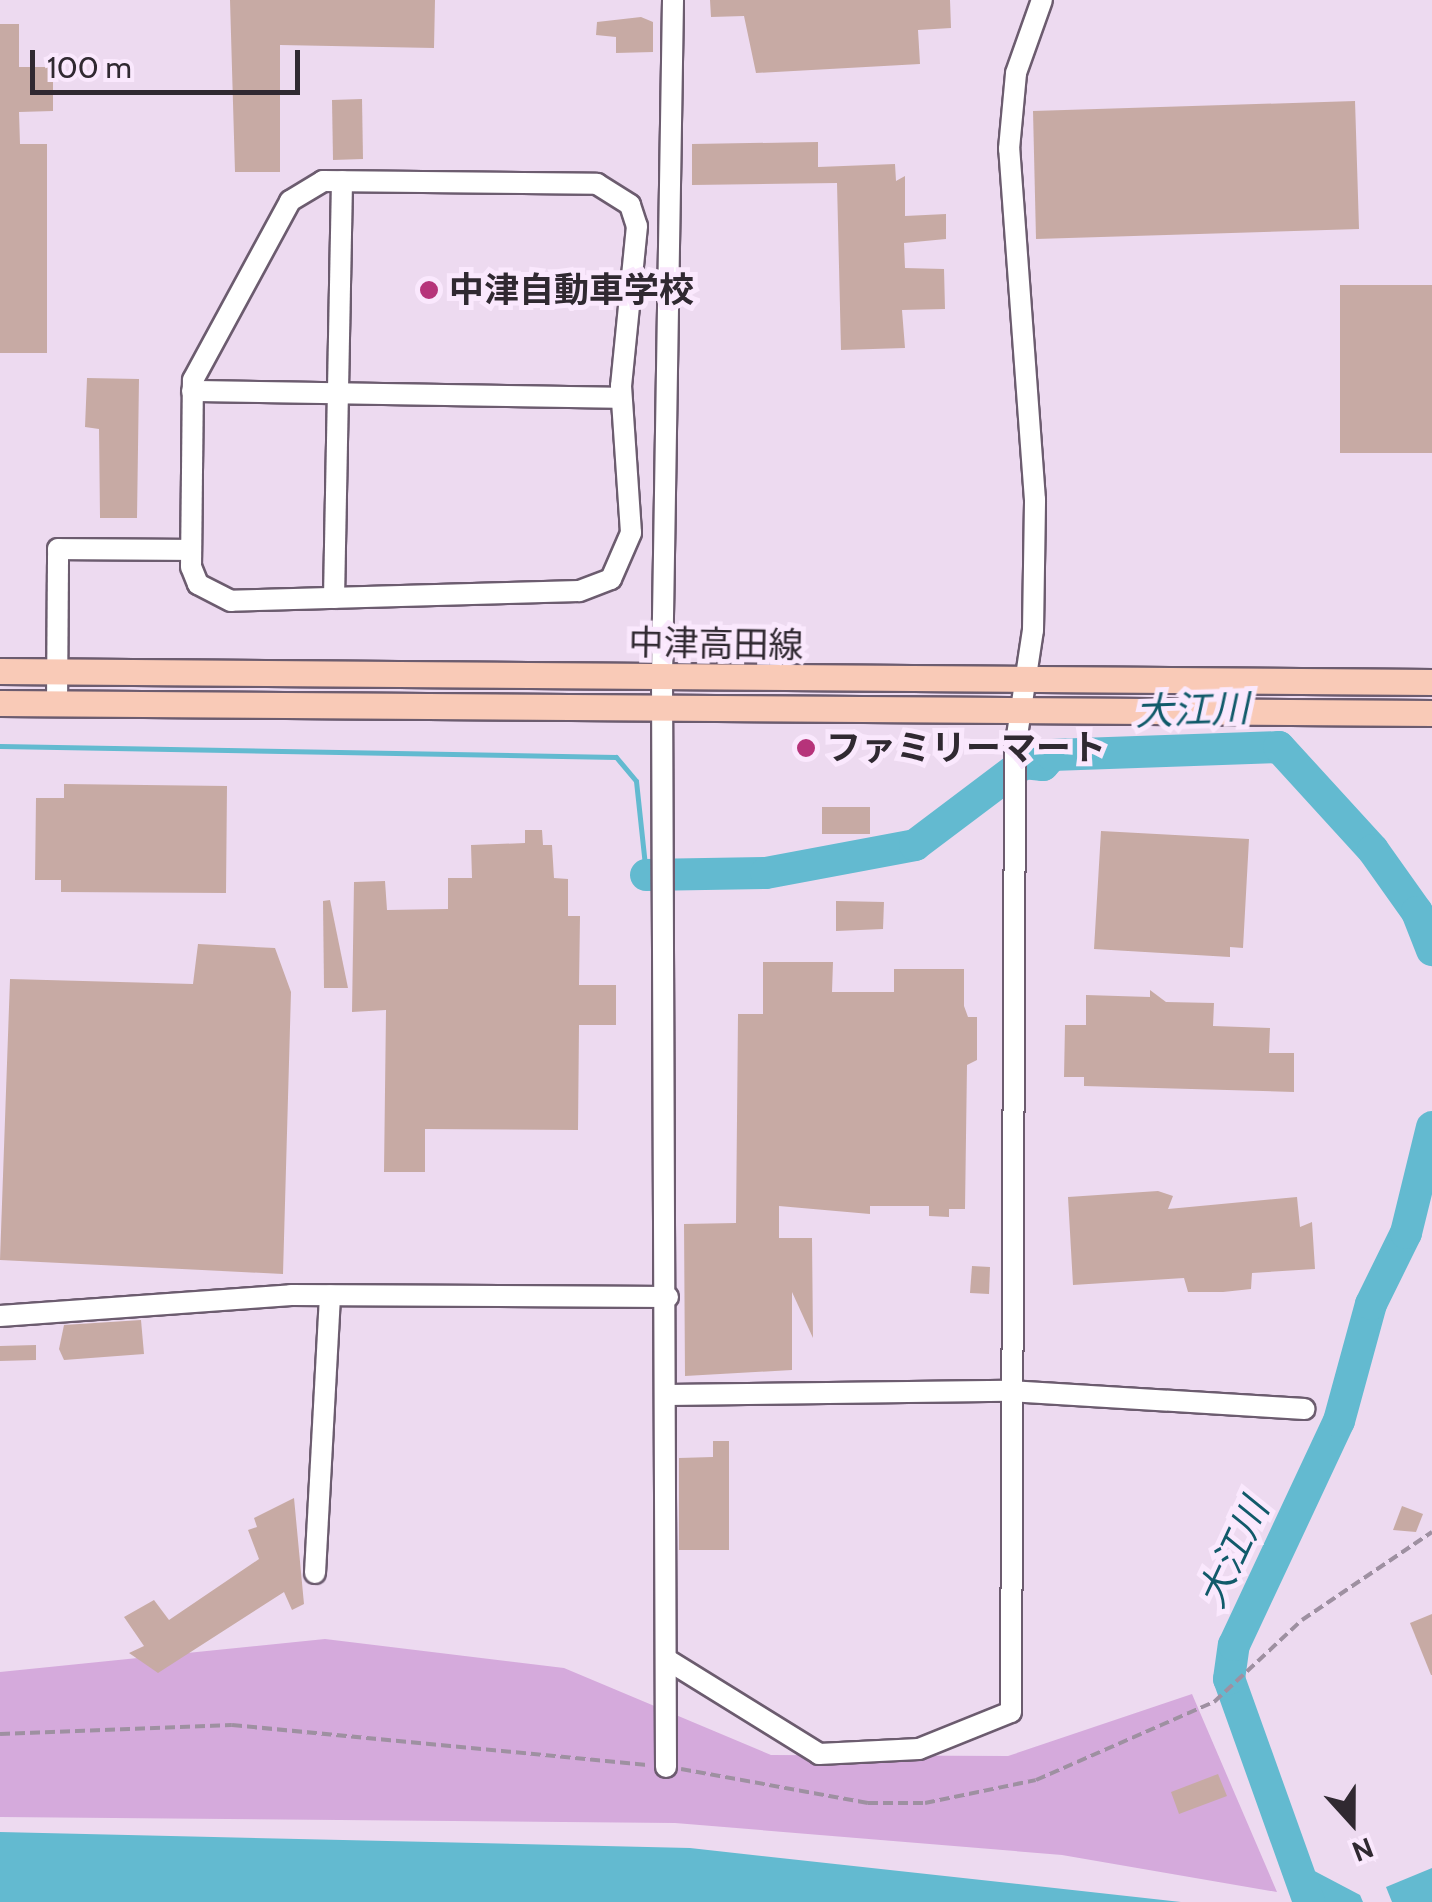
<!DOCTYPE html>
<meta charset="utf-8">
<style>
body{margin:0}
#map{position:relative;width:1432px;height:1902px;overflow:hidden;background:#eddaf0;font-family:Cabin,"Noto Sans JP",sans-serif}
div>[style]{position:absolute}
.green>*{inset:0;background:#d5aadc}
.water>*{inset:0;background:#63bad0}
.stream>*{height:5px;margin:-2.5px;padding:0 2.5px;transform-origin:2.5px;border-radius:2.5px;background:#63bad0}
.river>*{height:32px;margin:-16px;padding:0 16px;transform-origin:16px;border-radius:16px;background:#63bad0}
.building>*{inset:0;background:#c7aaa4}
.path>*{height:4px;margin-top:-2px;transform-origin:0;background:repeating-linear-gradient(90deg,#9e90a1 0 10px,transparent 0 15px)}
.roads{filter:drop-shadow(2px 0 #6c5c6f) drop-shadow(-2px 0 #6c5c6f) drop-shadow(0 2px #6c5c6f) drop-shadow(0 -2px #6c5c6f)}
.minor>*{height:20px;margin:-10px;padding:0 10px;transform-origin:10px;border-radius:10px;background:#fff}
.major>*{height:25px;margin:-12.5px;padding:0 12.5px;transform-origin:12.5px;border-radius:12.5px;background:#f9cab7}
.dots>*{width:28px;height:28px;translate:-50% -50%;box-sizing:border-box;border:5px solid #fae8fd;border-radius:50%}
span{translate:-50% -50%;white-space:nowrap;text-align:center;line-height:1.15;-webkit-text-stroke:10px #fae8fd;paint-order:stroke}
.poi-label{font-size:35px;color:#302931;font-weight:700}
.left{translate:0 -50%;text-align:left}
.street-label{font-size:35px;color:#302931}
.water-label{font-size:38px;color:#115a6a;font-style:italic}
.north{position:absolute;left:1302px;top:1772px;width:100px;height:100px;-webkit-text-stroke:8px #fae8fd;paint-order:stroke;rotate:159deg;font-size:28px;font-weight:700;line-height:40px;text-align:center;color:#302931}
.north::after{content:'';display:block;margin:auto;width:35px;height:45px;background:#302931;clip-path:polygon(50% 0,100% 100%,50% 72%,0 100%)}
.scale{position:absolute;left:30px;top:50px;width:270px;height:45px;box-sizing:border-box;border:5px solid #302931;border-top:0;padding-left:12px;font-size:30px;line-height:35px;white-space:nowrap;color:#302931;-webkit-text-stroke:8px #fae8fd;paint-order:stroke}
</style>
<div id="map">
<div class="green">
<div style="clip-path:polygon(325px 1639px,564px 1668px,771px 1755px,1008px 1756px,1192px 1694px,1277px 1892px,1062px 1855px,675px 1823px,0 1817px,0 1672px)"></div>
</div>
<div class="water">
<div style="clip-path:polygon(0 1832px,690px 1848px,1181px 1902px,0 1902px)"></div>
<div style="clip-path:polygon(1303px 1865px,1360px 1895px,1363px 1902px,1293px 1902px,1283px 1873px)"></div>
<div style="clip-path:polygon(1432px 1868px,1432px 1902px,1392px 1902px,1386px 1887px)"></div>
</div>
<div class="stream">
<div style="left:0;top:746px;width:616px;rotate:1.02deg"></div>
<div style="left:616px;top:757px;width:31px;rotate:50deg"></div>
<div style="left:636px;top:781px;width:95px;rotate:83.9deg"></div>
</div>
<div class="river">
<div style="left:646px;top:875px;width:120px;rotate:-1deg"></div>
<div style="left:766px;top:873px;width:152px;rotate:-10.6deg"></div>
<div style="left:915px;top:845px;width:136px;rotate:-37deg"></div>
<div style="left:1024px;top:763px;width:19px;rotate:6deg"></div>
<div style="left:1043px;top:765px;width:13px;rotate:-48deg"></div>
<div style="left:1052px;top:755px;width:227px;rotate:-2deg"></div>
<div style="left:1279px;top:747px;width:139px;rotate:47.6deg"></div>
<div style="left:1373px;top:850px;width:76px;rotate:54.6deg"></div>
<div style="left:1417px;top:912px;width:41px;rotate:68.5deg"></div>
<div style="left:1309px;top:1902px;width:237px;rotate:-109.7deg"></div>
<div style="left:1229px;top:1679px;width:34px;rotate:-82deg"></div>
<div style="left:1234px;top:1645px;width:247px;rotate:-64.9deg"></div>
<div style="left:1339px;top:1421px;width:121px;rotate:-74.7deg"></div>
<div style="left:1371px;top:1304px;width:79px;rotate:-63.8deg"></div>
<div style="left:1406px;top:1233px;width:109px;rotate:-76.2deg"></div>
</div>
<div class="building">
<div style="clip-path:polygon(230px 0,435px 0,434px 48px,280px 45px,280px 172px,235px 172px)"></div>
<div style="clip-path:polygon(710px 0,950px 0,951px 28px,918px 30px,920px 64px,756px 73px,744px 16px,711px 17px)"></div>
<div style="clip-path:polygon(641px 17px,653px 22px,653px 52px,616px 53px,616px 37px,596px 35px,597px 22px)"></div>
<div style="clip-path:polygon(0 24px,19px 24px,19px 67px,53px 67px,53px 111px,19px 112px,20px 144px,47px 144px,47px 353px,0 353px)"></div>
<div style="clip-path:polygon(362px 99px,363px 159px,333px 160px,332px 100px)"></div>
<div style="clip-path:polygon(1355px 101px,1359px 229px,1036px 239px,1033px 111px)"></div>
<div style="clip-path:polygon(818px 142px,818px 167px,895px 164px,896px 181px,905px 176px,905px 216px,946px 214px,946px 239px,904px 243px,905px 268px,944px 269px,945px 309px,902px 310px,905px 348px,841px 350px,837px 183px,692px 185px,692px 144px)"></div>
<div style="clip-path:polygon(1340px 285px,1432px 285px,1432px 453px,1340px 453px)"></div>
<div style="clip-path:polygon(87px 378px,139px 379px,137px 518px,100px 518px,99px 429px,85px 427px)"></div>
<div style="clip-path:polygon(64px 784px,227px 786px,226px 893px,61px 892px,61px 880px,35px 880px,36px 798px,64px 798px)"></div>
<div style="clip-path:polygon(822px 807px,870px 807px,870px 834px,822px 834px)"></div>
<div style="clip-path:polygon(525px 830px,542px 830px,543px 845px,552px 845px,554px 878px,568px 879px,568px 916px,580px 916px,579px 985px,616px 985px,616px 1025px,579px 1025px,578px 1130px,425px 1129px,425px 1172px,384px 1172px,386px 1010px,352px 1012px,354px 882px,385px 881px,387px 910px,448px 909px,448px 878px,472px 878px,471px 845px,525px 843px)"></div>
<div style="clip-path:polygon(1101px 831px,1249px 839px,1243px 948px,1230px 947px,1230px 957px,1094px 949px)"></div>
<div style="clip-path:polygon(330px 900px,348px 988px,324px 988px,323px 901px)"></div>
<div style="clip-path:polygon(836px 901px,884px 902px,883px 929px,836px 931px)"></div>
<div style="clip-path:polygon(198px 944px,275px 948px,291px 992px,283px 1274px,0 1260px,10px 979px,193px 984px)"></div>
<div style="clip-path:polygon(763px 962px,833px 962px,832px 992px,894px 992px,894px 969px,964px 969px,964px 1006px,968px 1017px,977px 1017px,977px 1060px,967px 1065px,965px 1209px,949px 1209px,949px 1217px,929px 1216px,929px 1206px,870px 1206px,870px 1214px,779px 1206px,779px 1238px,812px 1238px,813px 1338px,792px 1292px,792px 1370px,685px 1376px,684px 1224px,736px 1223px,738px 1014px,763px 1014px)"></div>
<div style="clip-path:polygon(1150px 990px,1166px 1002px,1214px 1003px,1213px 1026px,1270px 1028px,1269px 1053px,1294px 1053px,1294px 1092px,1084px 1086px,1084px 1077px,1064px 1077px,1065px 1025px,1086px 1025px,1086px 995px,1150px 997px)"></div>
<div style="clip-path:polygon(1158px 1191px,1173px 1196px,1168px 1209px,1297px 1197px,1300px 1227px,1312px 1222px,1315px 1269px,1252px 1273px,1251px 1289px,1223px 1292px,1188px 1292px,1184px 1278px,1073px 1285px,1068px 1197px)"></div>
<div style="clip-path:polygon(972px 1266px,990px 1267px,989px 1294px,970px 1293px)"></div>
<div style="clip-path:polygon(141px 1320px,144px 1354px,64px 1360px,59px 1349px,64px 1325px)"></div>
<div style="clip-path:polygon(36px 1345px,36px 1360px,0 1361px,0 1346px)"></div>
<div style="clip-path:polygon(713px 1441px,729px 1441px,729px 1550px,679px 1550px,679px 1458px,713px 1457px)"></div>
<div style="clip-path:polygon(294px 1498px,304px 1604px,292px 1610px,284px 1592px,158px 1673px,129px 1653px,144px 1646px,124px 1617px,154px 1600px,169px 1620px,259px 1559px,248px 1530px,257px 1527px,254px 1518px)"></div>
<div style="clip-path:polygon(1402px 1506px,1423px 1514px,1416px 1532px,1393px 1530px)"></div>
<div style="clip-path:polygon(1432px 1614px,1432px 1675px,1431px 1675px,1410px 1623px)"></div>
<div style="clip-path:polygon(1218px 1774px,1227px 1796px,1179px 1814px,1171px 1792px)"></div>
</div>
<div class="path">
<div style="left:0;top:1734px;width:232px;rotate:-2.2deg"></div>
<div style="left:232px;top:1725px;width:417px;rotate:5.5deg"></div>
<div style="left:681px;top:1769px;width:190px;rotate:10.3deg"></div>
<div style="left:868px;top:1803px;width:57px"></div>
<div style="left:925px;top:1803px;width:113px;rotate:-11.7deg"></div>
<div style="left:1036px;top:1780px;width:194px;rotate:-23.7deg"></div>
<div style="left:1214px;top:1702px;width:120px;rotate:-43deg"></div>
<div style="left:1302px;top:1620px;width:157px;rotate:-34.1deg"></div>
</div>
<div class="roads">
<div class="minor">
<div style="left:323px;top:181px;width:274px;rotate:0.6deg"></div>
<div style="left:597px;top:184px;width:39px;rotate:32deg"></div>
<div style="left:630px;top:205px;width:22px;rotate:72deg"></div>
<div style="left:637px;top:226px;width:161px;rotate:95.7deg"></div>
<div style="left:621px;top:386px;width:147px;rotate:86.1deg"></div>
<div style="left:631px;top:533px;width:50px;rotate:113.5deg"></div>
<div style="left:611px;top:579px;width:34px;rotate:159deg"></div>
<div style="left:579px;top:591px;width:348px;rotate:178.4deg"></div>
<div style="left:231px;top:601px;width:37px;rotate:-153deg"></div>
<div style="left:198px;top:584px;width:18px;rotate:-112deg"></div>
<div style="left:191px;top:567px;width:187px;rotate:-89.4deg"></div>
<div style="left:193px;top:380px;width:204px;rotate:-61.5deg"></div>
<div style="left:290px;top:201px;width:39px;rotate:-31deg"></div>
<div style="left:192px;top:391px;width:429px;rotate:0.9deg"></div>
<div style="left:334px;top:598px;width:417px;rotate:-88.9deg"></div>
<div style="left:57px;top:704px;width:155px;rotate:-89.6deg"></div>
<div style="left:58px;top:549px;width:133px;rotate:0.4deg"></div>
<div style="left:0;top:1316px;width:292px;rotate:-4.1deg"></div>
<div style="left:291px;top:1295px;width:377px;rotate:0.3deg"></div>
<div style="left:667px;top:1395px;width:342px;rotate:-0.7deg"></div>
<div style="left:1009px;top:1391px;width:296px;rotate:3.5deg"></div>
<div style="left:315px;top:1573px;width:278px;rotate:-86.9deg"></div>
<div style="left:666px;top:1659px;width:180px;rotate:31.8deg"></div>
<div style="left:819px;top:1754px;width:100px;rotate:-2.9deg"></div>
<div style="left:919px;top:1749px;width:99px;rotate:-21.9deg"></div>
<div style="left:1011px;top:1712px;width:963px;rotate:-89.76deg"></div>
<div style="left:1015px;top:749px;width:120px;rotate:-81.4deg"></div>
<div style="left:1033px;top:630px;width:130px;rotate:-89.1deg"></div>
<div style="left:1035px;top:500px;width:352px;rotate:-94.2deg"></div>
<div style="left:1009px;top:149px;width:76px;rotate:-84.7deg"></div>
<div style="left:1016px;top:73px;width:77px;rotate:-70.4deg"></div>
<div style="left:666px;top:1767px;width:1089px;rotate:-90.21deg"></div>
<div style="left:662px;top:678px;width:678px;rotate:-89.07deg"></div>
</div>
<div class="major">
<div style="left:0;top:671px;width:1432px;rotate:0.44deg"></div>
<div style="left:0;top:703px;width:1432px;rotate:0.4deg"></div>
</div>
</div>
<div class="dots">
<div style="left:429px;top:290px;background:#b6337a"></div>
<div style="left:806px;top:748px;background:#b6337a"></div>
</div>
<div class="poi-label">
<span class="left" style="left:449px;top:290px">中津自動車学校</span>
<span class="left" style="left:826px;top:748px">ファミリーマート</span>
</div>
<div class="street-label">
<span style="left:716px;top:644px;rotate:1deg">中津高田線</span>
</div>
<div class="water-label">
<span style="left:1192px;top:710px;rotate:-2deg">大江川</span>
<span style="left:1233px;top:1553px;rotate:-65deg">大江川</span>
</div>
<div class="north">N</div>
<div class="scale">100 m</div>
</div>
